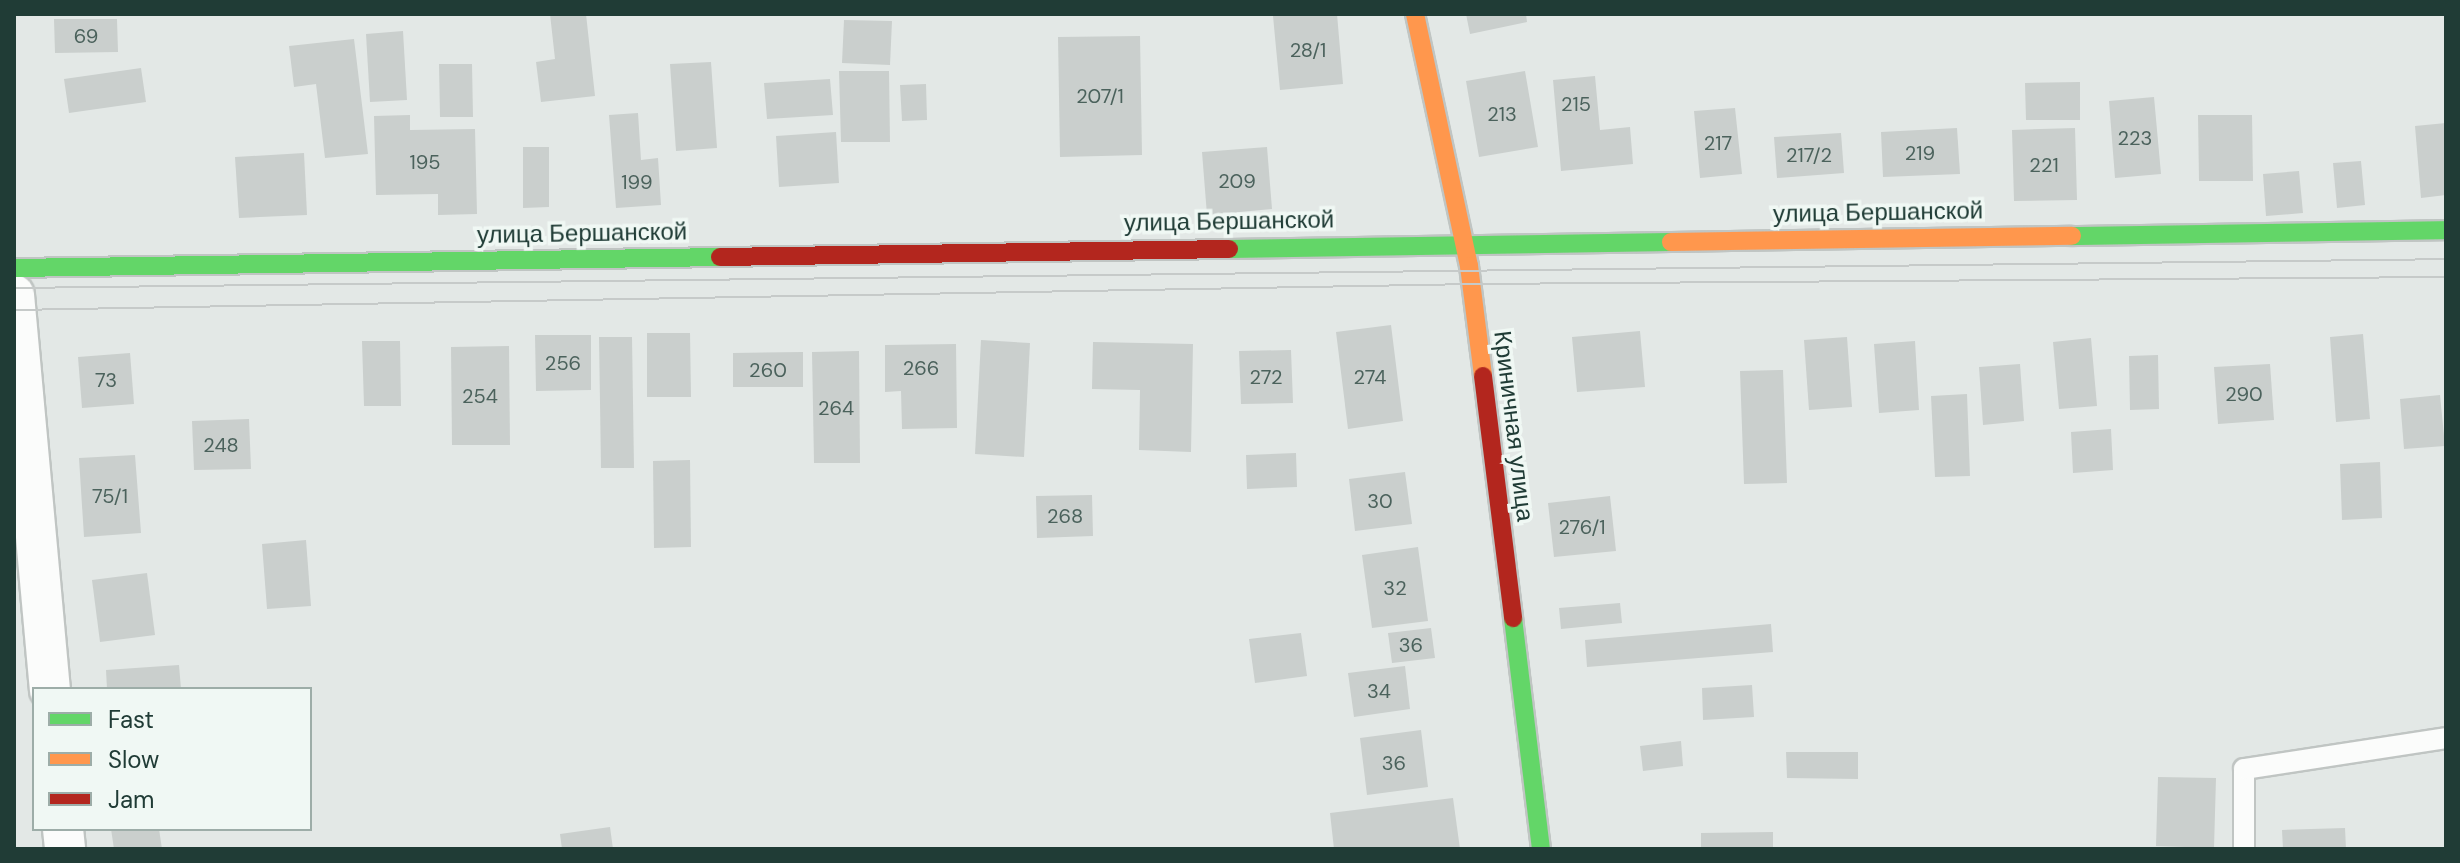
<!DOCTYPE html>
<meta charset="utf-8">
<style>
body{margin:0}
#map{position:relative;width:2460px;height:863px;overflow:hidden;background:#e3e8e6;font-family:"DM Sans",sans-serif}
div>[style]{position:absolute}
.building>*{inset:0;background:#cacfcd}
.roads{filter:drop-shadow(2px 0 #c0c5c3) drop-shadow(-2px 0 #c0c5c3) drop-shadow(0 2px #c0c5c3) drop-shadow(0 -2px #c0c5c3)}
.lane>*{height:20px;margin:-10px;padding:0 10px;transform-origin:10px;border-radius:10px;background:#fbfcfb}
.street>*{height:40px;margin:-20px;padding:0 20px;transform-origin:20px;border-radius:20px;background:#fbfcfb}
.fast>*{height:18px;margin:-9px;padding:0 9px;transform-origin:9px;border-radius:9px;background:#63d668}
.slow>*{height:18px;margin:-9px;padding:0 9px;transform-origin:9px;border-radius:9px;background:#ff974d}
.jam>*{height:18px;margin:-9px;padding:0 9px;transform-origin:9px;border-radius:9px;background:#b3261e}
.tram>*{height:2px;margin:-1px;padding:0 1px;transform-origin:1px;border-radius:1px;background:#c6cac9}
span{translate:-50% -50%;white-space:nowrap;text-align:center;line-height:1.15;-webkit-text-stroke:7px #f0f8f4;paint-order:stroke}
.number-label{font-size:20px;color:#4b625c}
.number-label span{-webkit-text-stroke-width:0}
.street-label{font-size:24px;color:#203c36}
.frame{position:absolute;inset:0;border:16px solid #203c36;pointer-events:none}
.legend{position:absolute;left:32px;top:687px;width:280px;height:144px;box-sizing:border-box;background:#f0f8f4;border:2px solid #9dada8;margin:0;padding:10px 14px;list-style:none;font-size:24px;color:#203c36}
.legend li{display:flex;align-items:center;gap:16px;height:40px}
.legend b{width:40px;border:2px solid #9dada8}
</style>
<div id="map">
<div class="building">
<div style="clip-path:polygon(550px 14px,586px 14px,595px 96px,541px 102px,536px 62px,555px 59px)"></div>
<div style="clip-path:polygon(1337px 14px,1343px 84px,1280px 90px,1273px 16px)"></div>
<div style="clip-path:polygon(1466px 14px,1526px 14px,1527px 22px,1470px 34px)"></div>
<div style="clip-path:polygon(54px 19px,117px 19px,118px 52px,55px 53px)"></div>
<div style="clip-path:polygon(844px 20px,892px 21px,890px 65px,842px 63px)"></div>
<div style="clip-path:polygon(403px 31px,407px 100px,370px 102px,366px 34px)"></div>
<div style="clip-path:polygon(1140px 36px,1142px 155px,1060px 157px,1058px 37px)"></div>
<div style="clip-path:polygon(354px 39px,368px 154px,325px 158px,316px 84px,294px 87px,289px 46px)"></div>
<div style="clip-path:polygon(711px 62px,717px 148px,676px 151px,670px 64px)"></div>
<div style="clip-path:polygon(439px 64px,472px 64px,473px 117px,440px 117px)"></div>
<div style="clip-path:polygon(141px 68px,146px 102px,69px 113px,64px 79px)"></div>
<div style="clip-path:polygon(839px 71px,889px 71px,890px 142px,841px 142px)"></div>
<div style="clip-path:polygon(1525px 71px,1538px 147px,1479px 157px,1466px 81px)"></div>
<div style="clip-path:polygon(1595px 76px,1600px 130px,1630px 127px,1633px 164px,1561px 171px,1553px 80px)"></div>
<div style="clip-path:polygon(830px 79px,833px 115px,767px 119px,764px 83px)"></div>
<div style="clip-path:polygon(2080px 82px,2080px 120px,2026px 120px,2025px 83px)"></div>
<div style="clip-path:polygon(926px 84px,927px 120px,902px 121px,900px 85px)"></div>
<div style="clip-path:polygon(2154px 97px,2161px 174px,2115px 178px,2109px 101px)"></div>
<div style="clip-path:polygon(1735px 108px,1742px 174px,1700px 178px,1694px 111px)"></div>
<div style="clip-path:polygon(638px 113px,641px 160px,658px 158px,661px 205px,616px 208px,609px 115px)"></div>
<div style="clip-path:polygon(410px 115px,410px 130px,475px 129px,477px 214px,438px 215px,438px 194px,376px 195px,374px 116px)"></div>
<div style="clip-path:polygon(2198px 115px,2252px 115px,2253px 181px,2199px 181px)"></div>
<div style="clip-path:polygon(2446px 123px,2446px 195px,2421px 198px,2415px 126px)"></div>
<div style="clip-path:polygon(1957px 128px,1960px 174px,1883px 177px,1881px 132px)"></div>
<div style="clip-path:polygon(2075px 128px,2077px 200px,2014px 201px,2012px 130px)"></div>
<div style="clip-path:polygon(836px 132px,839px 183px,779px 187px,776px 136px)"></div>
<div style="clip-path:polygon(1841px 133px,1844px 173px,1777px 178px,1774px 137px)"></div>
<div style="clip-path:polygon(523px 147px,549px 147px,549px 207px,523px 208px)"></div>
<div style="clip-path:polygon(1267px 147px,1272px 209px,1207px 215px,1202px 152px)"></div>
<div style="clip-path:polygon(304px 153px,307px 215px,239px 218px,235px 157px)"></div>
<div style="clip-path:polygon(2361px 161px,2365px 205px,2337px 208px,2333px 163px)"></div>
<div style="clip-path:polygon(2299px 171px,2303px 213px,2266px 216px,2263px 174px)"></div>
<div style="clip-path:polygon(1391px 325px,1403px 421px,1348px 429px,1336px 332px)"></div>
<div style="clip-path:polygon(1640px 331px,1645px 387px,1577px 392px,1572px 337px)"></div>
<div style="clip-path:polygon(647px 333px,690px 333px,691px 397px,647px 397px)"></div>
<div style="clip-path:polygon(2363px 334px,2370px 419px,2336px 422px,2330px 337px)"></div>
<div style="clip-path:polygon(535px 335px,591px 335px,591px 390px,536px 391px)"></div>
<div style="clip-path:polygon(599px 337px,632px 337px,634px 468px,601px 468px)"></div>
<div style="clip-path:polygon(1847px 337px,1852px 407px,1809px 410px,1804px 340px)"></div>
<div style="clip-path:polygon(2091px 338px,2097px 406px,2059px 409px,2053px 342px)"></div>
<div style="clip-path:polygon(981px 340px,1030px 343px,1024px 457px,975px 454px)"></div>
<div style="clip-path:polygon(362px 341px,400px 341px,401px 406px,364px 406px)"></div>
<div style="clip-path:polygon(1915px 341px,1919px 410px,1879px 413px,1874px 344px)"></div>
<div style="clip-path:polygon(1093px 342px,1193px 344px,1191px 452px,1139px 450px,1140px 390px,1092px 389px)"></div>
<div style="clip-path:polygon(956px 344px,957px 428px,902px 429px,901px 391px,885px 392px,885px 345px)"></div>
<div style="clip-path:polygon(509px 346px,510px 445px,452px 445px,451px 347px)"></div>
<div style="clip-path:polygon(1291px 350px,1293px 403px,1241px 404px,1239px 351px)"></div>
<div style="clip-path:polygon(859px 351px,860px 463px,814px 463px,812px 352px)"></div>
<div style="clip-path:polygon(803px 352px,803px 387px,733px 387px,733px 353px)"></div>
<div style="clip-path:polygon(130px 353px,134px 404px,82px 408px,78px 357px)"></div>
<div style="clip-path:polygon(2158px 355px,2159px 409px,2130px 410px,2129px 356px)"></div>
<div style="clip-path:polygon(2020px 364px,2024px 421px,1983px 425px,1979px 367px)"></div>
<div style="clip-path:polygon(2270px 364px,2274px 420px,2218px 424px,2214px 367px)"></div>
<div style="clip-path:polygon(1783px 370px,1787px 483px,1744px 484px,1740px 371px)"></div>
<div style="clip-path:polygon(1967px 394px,1970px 476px,1935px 477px,1931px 396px)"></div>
<div style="clip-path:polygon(2440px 395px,2445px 446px,2404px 449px,2400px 399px)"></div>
<div style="clip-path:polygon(249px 419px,251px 469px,194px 470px,192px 421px)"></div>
<div style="clip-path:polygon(2111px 429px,2113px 470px,2073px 473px,2071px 432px)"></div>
<div style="clip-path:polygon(1296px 453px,1297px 487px,1247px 489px,1246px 455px)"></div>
<div style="clip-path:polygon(135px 455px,141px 533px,84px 537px,79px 458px)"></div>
<div style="clip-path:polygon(690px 460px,691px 547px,654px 548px,653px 461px)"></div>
<div style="clip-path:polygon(2380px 462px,2382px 518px,2342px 520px,2340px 464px)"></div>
<div style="clip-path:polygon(1405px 472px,1412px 524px,1355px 531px,1349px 479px)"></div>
<div style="clip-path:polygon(1092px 495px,1093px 536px,1037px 538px,1036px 496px)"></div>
<div style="clip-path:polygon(1610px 496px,1616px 551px,1554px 557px,1548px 503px)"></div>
<div style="clip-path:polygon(306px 540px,311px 606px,267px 609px,262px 544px)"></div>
<div style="clip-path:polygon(1418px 547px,1428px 621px,1372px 628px,1362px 555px)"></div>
<div style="clip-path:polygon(147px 573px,155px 635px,100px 642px,92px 580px)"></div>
<div style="clip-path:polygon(1620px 603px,1622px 623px,1561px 629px,1559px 608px)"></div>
<div style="clip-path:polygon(1771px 624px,1773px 652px,1587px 667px,1585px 640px)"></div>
<div style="clip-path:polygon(1431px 628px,1435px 658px,1392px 663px,1388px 633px)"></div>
<div style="clip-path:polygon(1301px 633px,1307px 676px,1255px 683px,1249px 639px)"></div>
<div style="clip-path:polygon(179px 665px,181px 689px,107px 689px,106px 670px)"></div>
<div style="clip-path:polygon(1405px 666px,1410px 709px,1354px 717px,1348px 673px)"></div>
<div style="clip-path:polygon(1752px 685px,1754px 717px,1703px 720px,1702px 688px)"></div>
<div style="clip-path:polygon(1421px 730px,1428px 787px,1367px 795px,1360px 738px)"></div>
<div style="clip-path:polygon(1681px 741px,1683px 766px,1643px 771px,1640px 746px)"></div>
<div style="clip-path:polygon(1786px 752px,1858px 752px,1858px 779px,1787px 778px)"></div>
<div style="clip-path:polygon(2158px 777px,2216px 778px,2214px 848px,2156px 846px)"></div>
<div style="clip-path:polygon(1453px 798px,1460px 849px,1334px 849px,1330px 813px)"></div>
<div style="clip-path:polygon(610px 827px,613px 849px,562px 849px,560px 834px)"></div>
<div style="clip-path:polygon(2345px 828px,2346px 849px,2283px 849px,2282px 830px)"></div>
<div style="clip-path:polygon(111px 829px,159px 829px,162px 849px,114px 849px)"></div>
<div style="clip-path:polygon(1773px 832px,1773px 849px,1701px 849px,1701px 833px)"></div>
</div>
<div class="roads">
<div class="lane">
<div style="left:2244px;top:849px;width:80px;rotate:-90deg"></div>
<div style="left:2244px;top:769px;width:204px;rotate:-8.7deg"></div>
</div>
<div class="street">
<div style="left:14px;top:295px;width:396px;rotate:84.8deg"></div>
<div style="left:63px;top:829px;width:20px;rotate:84deg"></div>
</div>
<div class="fast">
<div style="left:2072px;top:236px;width:374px;rotate:-0.9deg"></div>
<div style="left:1229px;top:249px;width:442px;rotate:-0.9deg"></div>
<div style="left:14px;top:268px;width:706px;rotate:-0.89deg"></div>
<div style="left:1513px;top:618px;width:233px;rotate:83.1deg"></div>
</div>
<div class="slow">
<div style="left:1415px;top:14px;width:258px;rotate:77.9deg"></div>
<div style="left:1469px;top:266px;width:111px;rotate:82.7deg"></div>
<div style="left:1671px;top:242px;width:401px;rotate:-0.9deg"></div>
</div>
<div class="jam">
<div style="left:720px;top:257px;width:509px;rotate:-0.9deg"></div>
<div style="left:1483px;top:376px;width:244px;rotate:82.9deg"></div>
</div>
</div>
<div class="tram">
<div style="left:14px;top:288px;width:2432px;rotate:-0.68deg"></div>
<div style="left:14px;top:310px;width:1457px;rotate:-1.02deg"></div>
<div style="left:1471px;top:284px;width:975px;rotate:-0.41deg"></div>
</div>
<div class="number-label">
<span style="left:86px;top:36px">69</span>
<span style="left:1308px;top:50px">28/1</span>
<span style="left:1100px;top:96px">207/1</span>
<span style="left:1576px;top:104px">215</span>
<span style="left:1502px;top:114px">213</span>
<span style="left:2135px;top:138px">223</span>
<span style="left:1718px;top:143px">217</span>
<span style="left:1920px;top:153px">219</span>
<span style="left:1809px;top:155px">217/2</span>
<span style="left:425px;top:162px">195</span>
<span style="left:2044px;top:165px">221</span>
<span style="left:1237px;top:181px">209</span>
<span style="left:637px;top:182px">199</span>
<span style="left:563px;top:363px">256</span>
<span style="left:921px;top:368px">266</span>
<span style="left:768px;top:370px">260</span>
<span style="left:1266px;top:377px">272</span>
<span style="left:1370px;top:377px">274</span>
<span style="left:106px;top:380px">73</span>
<span style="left:2244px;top:394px">290</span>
<span style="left:480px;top:396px">254</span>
<span style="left:836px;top:408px">264</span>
<span style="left:221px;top:445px">248</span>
<span style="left:110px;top:496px">75/1</span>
<span style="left:1380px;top:501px">30</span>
<span style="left:1065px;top:516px">268</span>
<span style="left:1582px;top:527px">276/1</span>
<span style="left:1395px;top:588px">32</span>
<span style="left:1411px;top:645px">36</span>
<span style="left:1379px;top:691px">34</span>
<span style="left:1394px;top:763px">36</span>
</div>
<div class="street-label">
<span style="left:1878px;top:212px;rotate:-1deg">улица Бершанской</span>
<span style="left:1229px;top:221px;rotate:-1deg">улица Бершанской</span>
<span style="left:582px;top:233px;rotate:-1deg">улица Бершанской</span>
<span style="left:1514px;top:426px;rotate:83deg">Криничная улица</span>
</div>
<div class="frame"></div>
<ul class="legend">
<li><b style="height:10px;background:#63d668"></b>Fast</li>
<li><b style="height:10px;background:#ff974d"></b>Slow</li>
<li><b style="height:10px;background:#b3261e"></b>Jam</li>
</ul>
</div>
